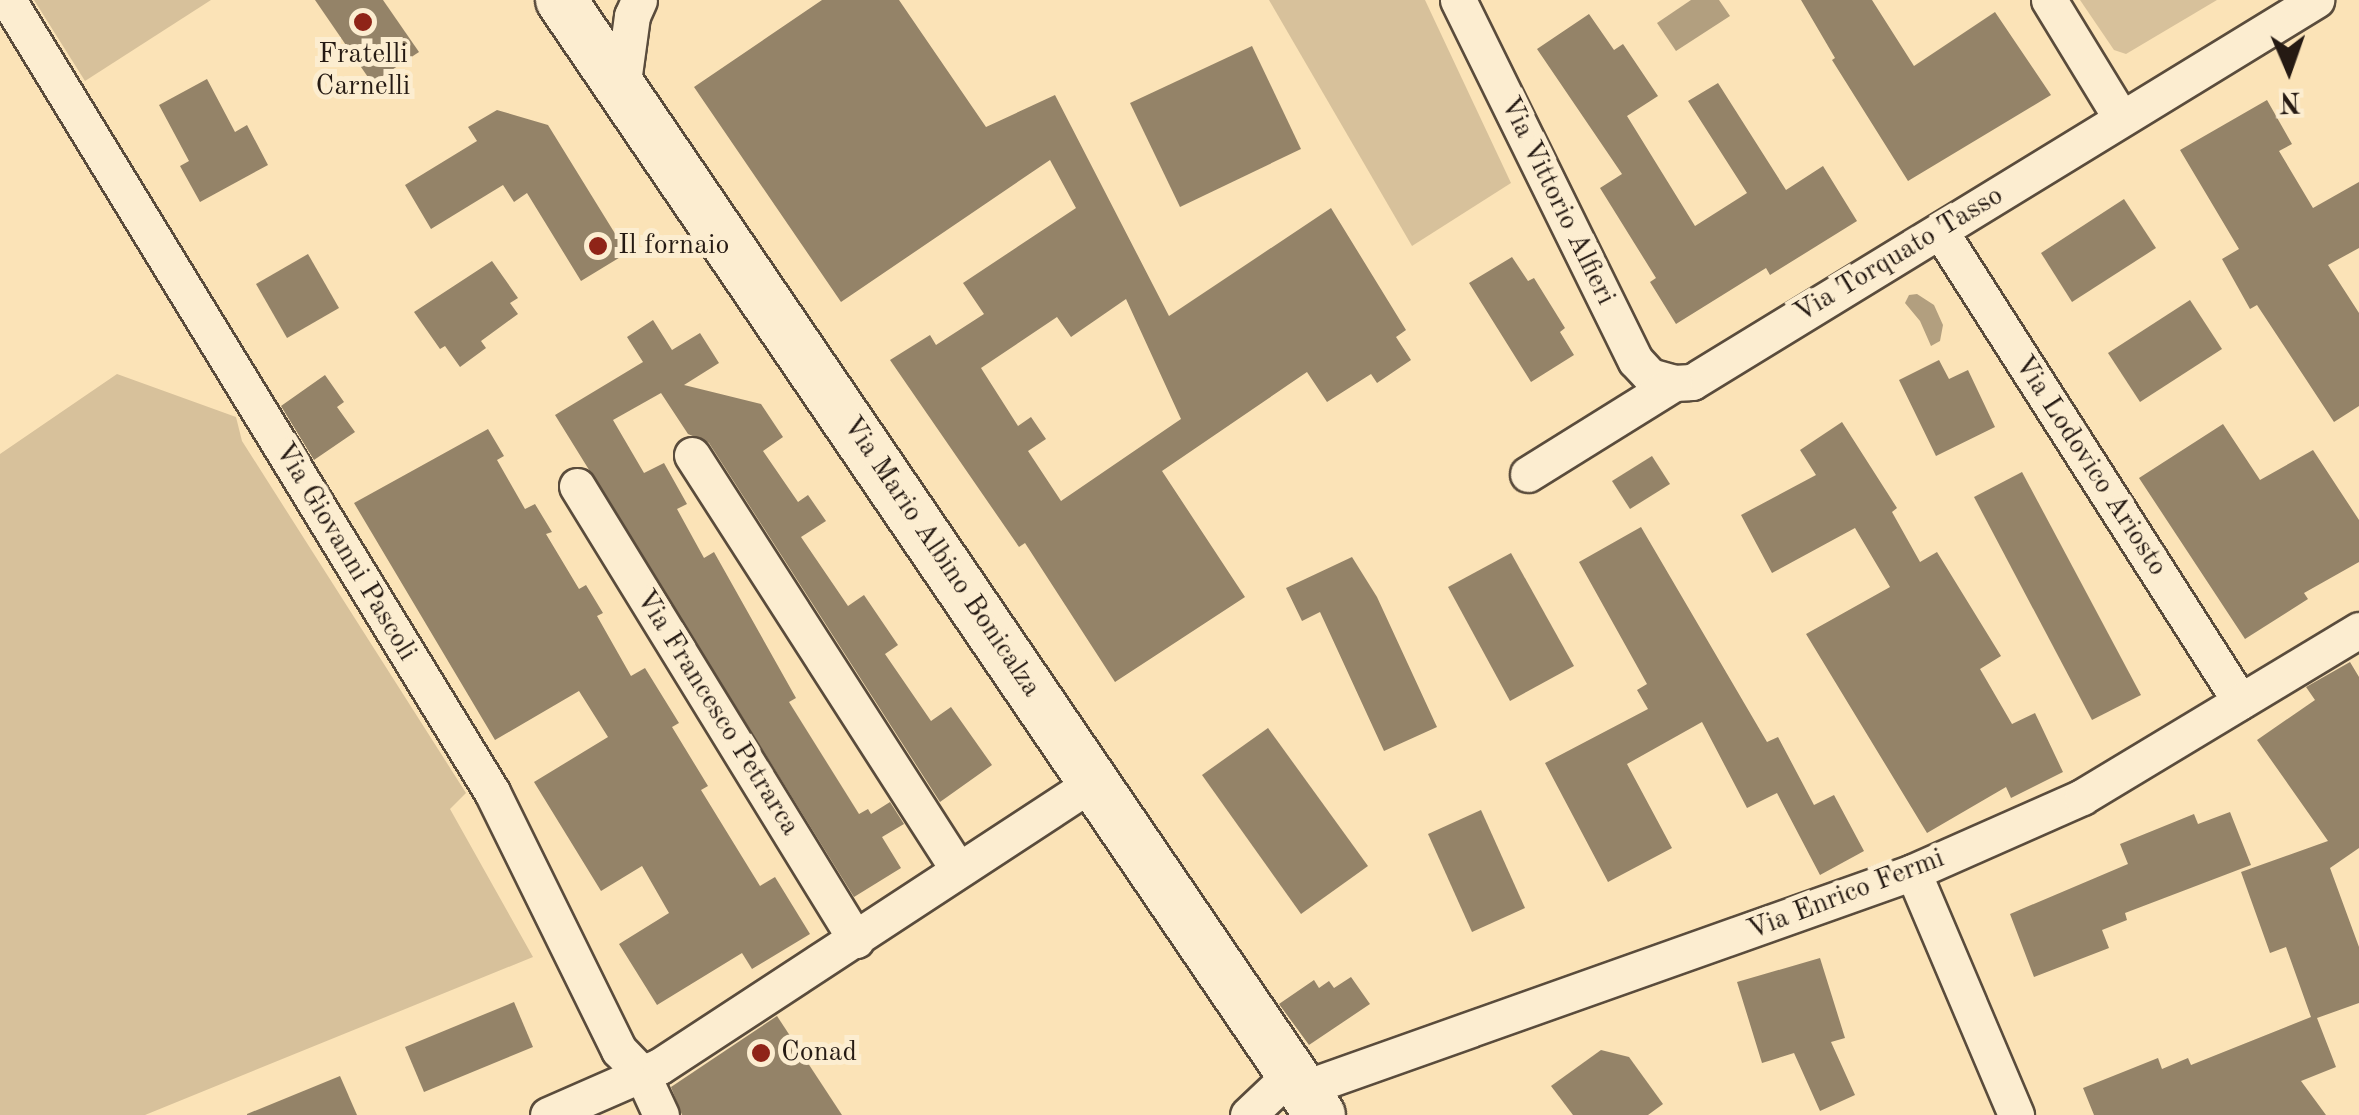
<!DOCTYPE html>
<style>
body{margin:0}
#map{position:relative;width:2359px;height:1115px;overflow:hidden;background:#fbe3b7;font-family:"Old Standard TT",serif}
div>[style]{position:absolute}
.green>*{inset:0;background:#d7c19b}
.water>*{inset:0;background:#b29f7f}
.building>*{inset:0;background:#948368}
.roads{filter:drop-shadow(2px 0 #5a4c3c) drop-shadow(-2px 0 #5a4c3c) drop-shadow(0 2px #5a4c3c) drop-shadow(0 -2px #5a4c3c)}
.minor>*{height:35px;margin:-17.5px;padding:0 17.5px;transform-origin:17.5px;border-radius:17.5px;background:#fcedd0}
.secondary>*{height:50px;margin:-25px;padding:0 25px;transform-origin:25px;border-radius:25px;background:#fcedd0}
.dots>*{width:28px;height:28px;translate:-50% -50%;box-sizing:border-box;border:5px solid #fcedd0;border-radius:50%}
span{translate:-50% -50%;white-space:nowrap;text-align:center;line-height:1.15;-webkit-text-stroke:10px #fcedd0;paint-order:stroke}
.poi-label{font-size:28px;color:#251a13}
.left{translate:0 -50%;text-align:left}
.street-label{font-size:28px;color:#251a13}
.north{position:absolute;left:2239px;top:20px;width:100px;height:100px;-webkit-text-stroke:8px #fcedd0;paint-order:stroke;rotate:178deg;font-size:28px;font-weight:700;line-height:40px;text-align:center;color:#251a13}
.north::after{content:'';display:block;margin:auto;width:35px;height:45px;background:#251a13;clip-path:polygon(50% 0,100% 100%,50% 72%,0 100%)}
</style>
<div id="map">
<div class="green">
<div style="clip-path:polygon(34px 0,211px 0,85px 81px)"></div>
<div style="clip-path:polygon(1269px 0,1425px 0,1511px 183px,1412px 246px)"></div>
<div style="clip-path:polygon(2080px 0,2217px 0,2126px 54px,2114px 50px)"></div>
<div style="clip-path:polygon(117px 374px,236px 417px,242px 441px,466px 793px,450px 809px,533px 957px,145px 1115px,0 1115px,0 454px)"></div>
</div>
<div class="water">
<div style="clip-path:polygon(1691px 0,1719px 0,1730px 16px,1676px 51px,1657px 23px)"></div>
<div style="clip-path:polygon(1917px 294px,1934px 305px,1943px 325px,1940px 341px,1931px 346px,1920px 321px,1905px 303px,1909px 295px)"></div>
</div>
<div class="building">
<div style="clip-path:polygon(315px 0,383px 0,419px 52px,372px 83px)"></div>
<div style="clip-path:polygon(evenodd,822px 0,899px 0,986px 127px,1055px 95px,1169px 316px,1331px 208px,1406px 330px,1396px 337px,1411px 360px,1377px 383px,1371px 374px,1327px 402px,1307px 372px,1162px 471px,1245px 597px,1115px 682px,1025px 543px,1019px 547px,890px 360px,930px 335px,936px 345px,984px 314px,963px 283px,1076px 208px,1050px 160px,841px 302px,694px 87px,822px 0,1126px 299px,1181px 419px,1061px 501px,1028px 451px,1046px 439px,1031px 417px,1018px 426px,981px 368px,1057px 317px,1071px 337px,1126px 299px)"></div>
<div style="clip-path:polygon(1801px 0,1872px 0,1914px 66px,1995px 12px,2051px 95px,1908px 181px,1832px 60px,1835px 58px)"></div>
<div style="clip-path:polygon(1589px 14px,1614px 50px,1623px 44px,1658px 96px,1627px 116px,1695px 226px,1747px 193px,1688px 101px,1718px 83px,1786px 190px,1823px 166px,1857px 221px,1770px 275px,1766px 268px,1676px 324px,1650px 282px,1656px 278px,1600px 188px,1622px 174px,1537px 49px)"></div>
<div style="clip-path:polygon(1252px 46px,1301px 149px,1180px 207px,1130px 103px)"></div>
<div style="clip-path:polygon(207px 79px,235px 132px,247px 125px,268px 165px,200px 202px,180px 166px,189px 161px,159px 105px)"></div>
<div style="clip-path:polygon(2267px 100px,2292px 144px,2279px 151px,2313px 208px,2359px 182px,2359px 248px,2328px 265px,2359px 313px,2359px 406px,2334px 422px,2257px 305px,2250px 309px,2222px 259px,2239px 249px,2180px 150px)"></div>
<div style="clip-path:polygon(497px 110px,548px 125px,627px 253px,581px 281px,527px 193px,514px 202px,503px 185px,431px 229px,405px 185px,477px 141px,468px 127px)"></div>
<div style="clip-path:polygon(2124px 199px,2156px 248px,2072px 302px,2041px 253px)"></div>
<div style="clip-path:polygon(308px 254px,339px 308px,287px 338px,256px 284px)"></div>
<div style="clip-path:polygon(1512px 257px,1528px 281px,1534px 278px,1565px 328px,1560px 332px,1574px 355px,1531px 382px,1469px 283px)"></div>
<div style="clip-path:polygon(492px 261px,518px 298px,510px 303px,518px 314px,481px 341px,486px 348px,460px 367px,445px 346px,440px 349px,414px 312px)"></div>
<div style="clip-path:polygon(2190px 300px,2222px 349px,2140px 402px,2108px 353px)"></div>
<div style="clip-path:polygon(653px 320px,672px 350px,700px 333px,719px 363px,684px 385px,761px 404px,783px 437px,763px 451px,798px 502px,808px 495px,826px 521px,801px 537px,848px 606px,864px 595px,898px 645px,885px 654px,931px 721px,951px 707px,992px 765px,940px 802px,709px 443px,688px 434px,661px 393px,613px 420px,644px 473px,664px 463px,687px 504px,677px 509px,704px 558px,714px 552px,796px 698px,789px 702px,859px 814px,868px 809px,871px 814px,890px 802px,904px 824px,882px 837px,901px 868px,854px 897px,555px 415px,643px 362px,627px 337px)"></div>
<div style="clip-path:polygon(1939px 360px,1949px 379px,1968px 370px,1995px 427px,1936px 456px,1899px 380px)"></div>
<div style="clip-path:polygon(325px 375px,344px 402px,337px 407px,355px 432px,314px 460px,281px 406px)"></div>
<div style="clip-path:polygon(1842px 422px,1897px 508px,1892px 512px,1920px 562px,1937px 552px,2001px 656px,1980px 669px,2012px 724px,2035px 713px,2063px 772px,2011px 798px,2006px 787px,1927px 833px,1806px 634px,1890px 587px,1855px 528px,1772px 573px,1741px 515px,1816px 475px,1800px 450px)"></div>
<div style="clip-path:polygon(2223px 424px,2260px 480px,2313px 450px,2359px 520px,2359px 562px,2304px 593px,2308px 599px,2245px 639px,2139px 478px)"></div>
<div style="clip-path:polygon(488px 429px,504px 456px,497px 460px,525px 509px,535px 504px,552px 532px,546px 534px,579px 589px,586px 585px,603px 613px,597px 616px,631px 676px,645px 668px,679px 723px,672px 727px,708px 786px,701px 790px,760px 886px,775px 877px,810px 934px,752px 969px,742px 953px,657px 1005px,619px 944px,669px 913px,642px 866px,601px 891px,534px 782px,608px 737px,579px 691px,495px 740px,354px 503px)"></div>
<div style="clip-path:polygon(1652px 456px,1670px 484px,1630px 509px,1612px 481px)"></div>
<div style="clip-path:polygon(2022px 472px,2141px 695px,2092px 720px,1974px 497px)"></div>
<div style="clip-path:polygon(1641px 527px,1767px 742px,1778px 737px,1814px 805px,1834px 795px,1864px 851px,1820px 875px,1777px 793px,1747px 808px,1702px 722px,1627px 764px,1672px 848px,1608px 882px,1545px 763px,1648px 709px,1637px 690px,1647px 684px,1579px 562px)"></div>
<div style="clip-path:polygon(1511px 553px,1574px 666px,1510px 701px,1448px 587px)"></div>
<div style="clip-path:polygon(1352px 557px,1377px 597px,1437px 727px,1384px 751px,1320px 612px,1302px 621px,1286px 588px)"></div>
<div style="clip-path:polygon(2350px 662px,2359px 677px,2359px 848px,2330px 868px,2359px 947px,2359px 1003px,2317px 1018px,2336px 1067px,2301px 1081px,2326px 1115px,2094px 1115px,2083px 1088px,2158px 1058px,2162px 1069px,2188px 1058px,2191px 1065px,2311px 1017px,2286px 947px,2270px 953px,2241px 872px,2328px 841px,2257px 740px,2315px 700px,2306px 687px)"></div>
<div style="clip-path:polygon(1268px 728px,1368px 866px,1301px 914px,1202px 775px)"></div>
<div style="clip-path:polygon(1481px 810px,1525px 908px,1472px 932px,1428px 834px)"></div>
<div style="clip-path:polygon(2230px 812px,2251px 865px,2125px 913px,2127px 920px,2102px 930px,2109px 948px,2034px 977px,2010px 914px,2128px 864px,2120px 844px,2194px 814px,2198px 824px)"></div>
<div style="clip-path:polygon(1820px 958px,1845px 1038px,1831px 1042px,1855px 1095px,1820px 1111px,1794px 1053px,1762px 1063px,1737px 982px)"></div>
<div style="clip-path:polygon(1351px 977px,1370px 1004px,1309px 1045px,1279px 1004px,1314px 980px,1319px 988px,1329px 981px,1334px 988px)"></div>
<div style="clip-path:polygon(514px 1002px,533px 1047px,424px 1092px,405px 1047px)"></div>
<div style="clip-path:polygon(777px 1016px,842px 1115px,682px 1115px,671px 1087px)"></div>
<div style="clip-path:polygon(1601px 1050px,1629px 1057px,1663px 1104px,1648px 1115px,1573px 1115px,1551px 1086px)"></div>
<div style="clip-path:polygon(340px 1076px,357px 1115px,247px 1115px,247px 1114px)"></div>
</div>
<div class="roads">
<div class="minor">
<div style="left:8px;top:0;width:928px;rotate:58.57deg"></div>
<div style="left:492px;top:792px;width:288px;rotate:63.8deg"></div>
<div style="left:619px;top:1050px;width:33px;rotate:46deg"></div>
<div style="left:642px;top:1074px;width:45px;rotate:65.1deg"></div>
<div style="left:1458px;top:0;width:402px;rotate:63.8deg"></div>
<div style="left:1636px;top:361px;width:21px;rotate:47deg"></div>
<div style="left:1650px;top:376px;width:25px;rotate:16deg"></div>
<div style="left:1674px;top:383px;width:18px;rotate:-3deg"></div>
<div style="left:1692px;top:382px;width:732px;rotate:-31.47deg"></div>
<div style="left:2049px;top:0;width:138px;rotate:58.6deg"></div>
<div style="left:622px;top:89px;width:74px;rotate:-82.2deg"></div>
<div style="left:632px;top:16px;width:17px;rotate:-66deg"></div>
<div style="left:1940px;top:231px;width:558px;rotate:57.45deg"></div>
<div style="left:692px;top:455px;width:490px;rotate:57.3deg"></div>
<div style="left:1528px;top:474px;width:172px;rotate:-31.9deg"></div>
<div style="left:577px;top:486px;width:533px;rotate:58.43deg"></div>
<div style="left:1913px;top:872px;width:264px;rotate:67deg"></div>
<div style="left:1302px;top:1089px;width:648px;rotate:-19.55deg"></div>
<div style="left:1913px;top:872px;width:185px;rotate:-23.9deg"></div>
<div style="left:2082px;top:797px;width:323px;rotate:-31.1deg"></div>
<div style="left:548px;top:1115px;width:122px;rotate:-23.6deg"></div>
<div style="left:660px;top:1066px;width:516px;rotate:-33.23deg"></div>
<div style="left:1248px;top:1115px;width:59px;rotate:-43.6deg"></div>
</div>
<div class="secondary">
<div style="left:561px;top:0;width:1349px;rotate:55.76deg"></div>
</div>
</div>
<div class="dots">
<div style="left:363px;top:22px;background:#8f2418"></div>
<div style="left:598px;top:246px;background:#8f2418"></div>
<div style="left:761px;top:1053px;background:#8f2418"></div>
</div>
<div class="poi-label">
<span style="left:363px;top:71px">Fratelli<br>Carnelli</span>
<span class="left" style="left:618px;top:246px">Il fornaio</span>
<span class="left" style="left:781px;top:1053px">Conad</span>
</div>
<div class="street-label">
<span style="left:1557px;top:201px;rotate:64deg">Via Vittorio Alfieri</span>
<span style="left:1899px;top:255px;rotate:-31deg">Via Torquato Tasso</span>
<span style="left:2090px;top:466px;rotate:57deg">Via Lodovico Ariosto</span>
<span style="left:345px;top:552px;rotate:59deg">Via Giovanni Pascoli</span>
<span style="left:941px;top:557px;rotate:56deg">Via Mario Albino Bonicalza</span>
<span style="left:717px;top:713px;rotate:58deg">Via Francesco Petrarca</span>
<span style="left:1846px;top:895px;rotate:-21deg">Via Enrico Fermi</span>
</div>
<div class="north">N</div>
</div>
